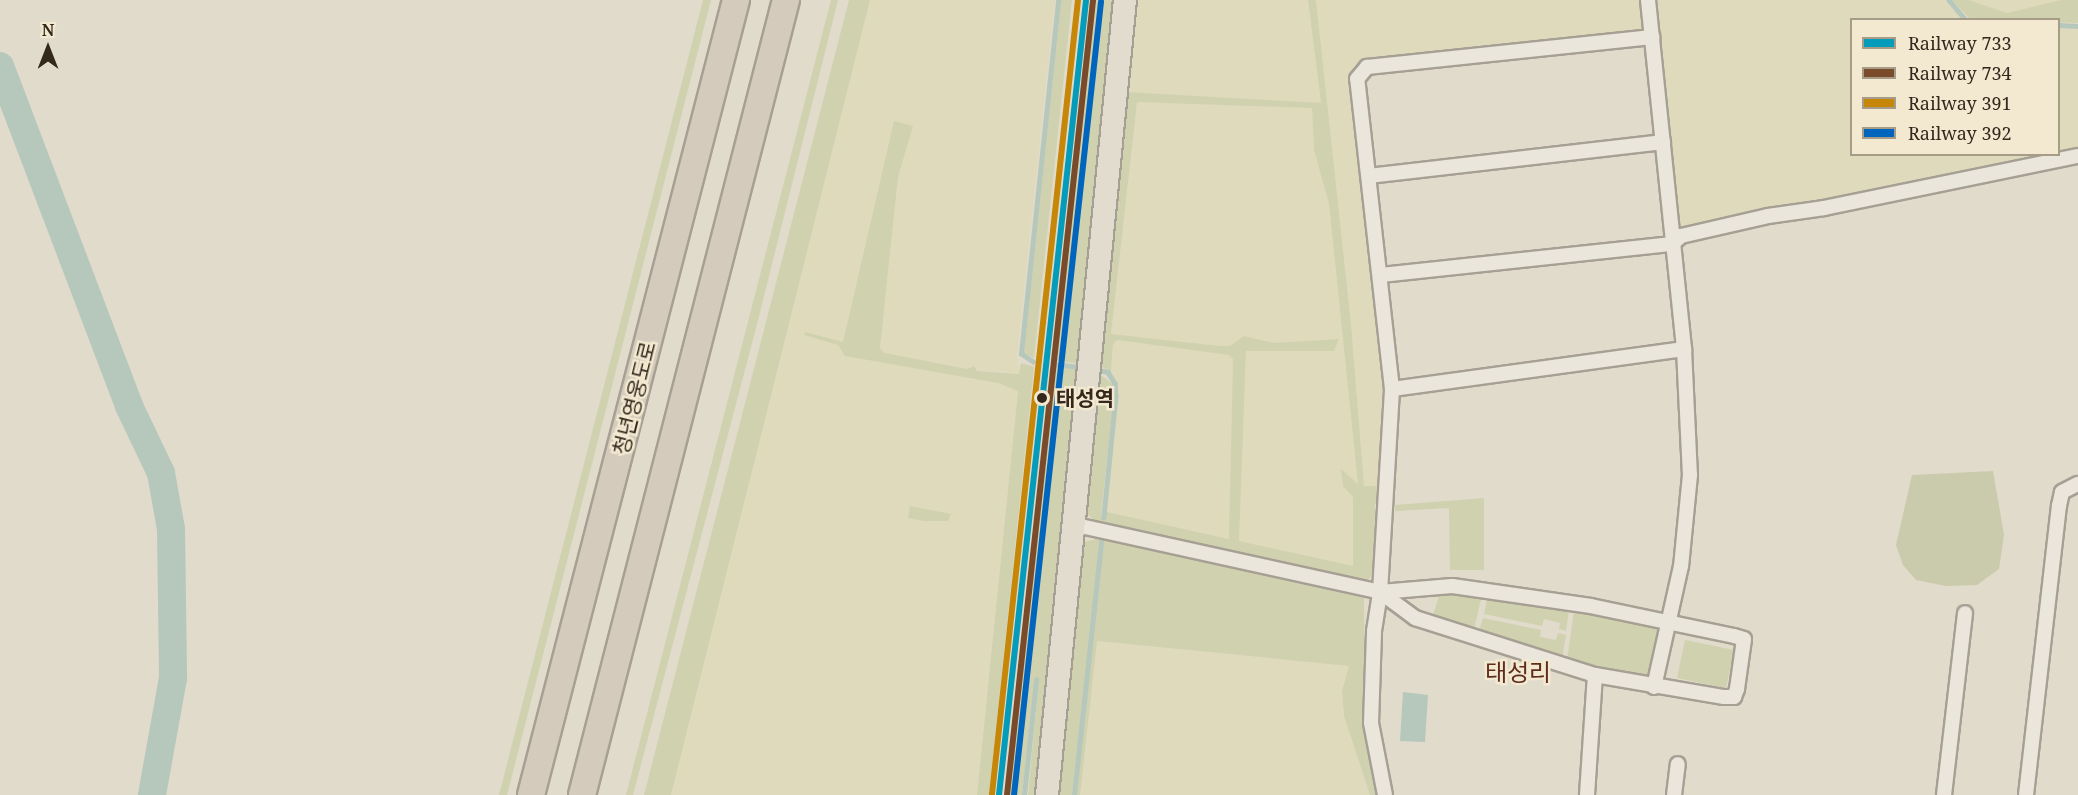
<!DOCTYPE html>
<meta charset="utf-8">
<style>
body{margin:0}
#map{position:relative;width:2078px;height:795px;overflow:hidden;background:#e1dbcb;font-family:"Noto Serif","Noto Sans KR",serif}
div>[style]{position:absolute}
.farmland>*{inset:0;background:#e0dabc}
.green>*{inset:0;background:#d0d1ae}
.cemetery>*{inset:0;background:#cacaad}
.water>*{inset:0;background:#b6c7bc}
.stream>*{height:4.5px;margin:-2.25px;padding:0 2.25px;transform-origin:2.25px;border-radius:2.25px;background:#b6c7bc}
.river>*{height:28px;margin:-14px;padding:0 14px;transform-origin:14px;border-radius:14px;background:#b6c7bc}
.roads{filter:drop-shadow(2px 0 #a6a094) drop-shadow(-2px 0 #a6a094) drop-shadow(0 2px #a6a094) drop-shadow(0 -2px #a6a094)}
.street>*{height:14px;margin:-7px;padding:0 7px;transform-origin:7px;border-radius:7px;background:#eae6dc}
.primary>*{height:22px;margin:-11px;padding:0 11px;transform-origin:11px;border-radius:11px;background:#e1dcce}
.highway>*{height:26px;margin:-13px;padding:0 13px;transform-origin:13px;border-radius:13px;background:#d4cbbc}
.rail-1>*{height:6px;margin:-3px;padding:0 3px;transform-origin:3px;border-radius:3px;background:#059cbc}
.rail-2>*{height:6px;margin:-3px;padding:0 3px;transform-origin:3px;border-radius:3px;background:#7a4b2a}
.rail-3>*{height:6px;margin:-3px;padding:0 3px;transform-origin:3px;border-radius:3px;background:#c68607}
.rail-4>*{height:6px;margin:-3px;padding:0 3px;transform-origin:3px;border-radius:3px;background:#0065bd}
.dots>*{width:16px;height:16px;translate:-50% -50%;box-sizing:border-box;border:3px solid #f3e9d0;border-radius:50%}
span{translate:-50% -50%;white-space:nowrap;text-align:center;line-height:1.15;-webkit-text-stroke:5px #f3e9d0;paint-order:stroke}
.street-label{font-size:21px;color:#34281d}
.stop-label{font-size:21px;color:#34281d;font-weight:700}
.left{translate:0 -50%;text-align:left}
.quarter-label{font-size:24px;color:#5e2d1f}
.legend{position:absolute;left:1850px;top:18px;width:210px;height:138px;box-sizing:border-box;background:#f3e9d0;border:2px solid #a79c88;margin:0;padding:8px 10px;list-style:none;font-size:18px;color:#34281d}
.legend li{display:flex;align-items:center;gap:12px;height:30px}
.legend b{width:30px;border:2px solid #a79c88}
.north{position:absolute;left:18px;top:18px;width:60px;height:60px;-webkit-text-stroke:4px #f3e9d0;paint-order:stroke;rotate:0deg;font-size:16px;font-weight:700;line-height:24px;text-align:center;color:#34281d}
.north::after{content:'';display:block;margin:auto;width:21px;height:27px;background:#34281d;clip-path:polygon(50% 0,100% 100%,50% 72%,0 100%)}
</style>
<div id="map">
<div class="farmland">
<div style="clip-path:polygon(evenodd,870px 0,1055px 0,1017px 356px,1020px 374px,977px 370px,974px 366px,967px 369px,885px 353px,880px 348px,898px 177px,913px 126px,894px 121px,843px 342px,804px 334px,838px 345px,845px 356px,998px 383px,1018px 390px,977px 795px,671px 795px,870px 0,910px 506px,950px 514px,908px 518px,910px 506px)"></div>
<div style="clip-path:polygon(1137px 0,1308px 0,1321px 103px,1127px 92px)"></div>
<div style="clip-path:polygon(1316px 0,1643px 0,1646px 29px,1353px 65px,1384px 370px,1382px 486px,1364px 486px,1351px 324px)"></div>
<div style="clip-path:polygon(1654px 0,1946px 0,1961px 19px,1852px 20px,1852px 154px,2058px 154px,2059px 28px,2078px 29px,2078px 150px,1879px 193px,1824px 205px,1678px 233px)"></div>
<div style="clip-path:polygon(1969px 0,2061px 0,2007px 13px)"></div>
<div style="clip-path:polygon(1137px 102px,1312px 108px,1314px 150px,1329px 204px,1358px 485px,1342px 470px,1343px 486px,1353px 497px,1353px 566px,1239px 541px,1246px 351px,1334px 351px,1339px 339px,1274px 343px,1244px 336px,1230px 346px,1220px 346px,1111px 335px)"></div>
<div style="clip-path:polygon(1117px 340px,1230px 355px,1233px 359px,1230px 539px,1107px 512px,1118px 393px,1111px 371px,1113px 344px)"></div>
<div style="clip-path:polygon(1096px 641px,1349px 666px,1342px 691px,1344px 716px,1370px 795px,1080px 795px)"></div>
</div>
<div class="green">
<div style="clip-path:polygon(703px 0,711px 0,507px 795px,499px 795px)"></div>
<div style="clip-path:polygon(831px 0,838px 0,756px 328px,633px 795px,626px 795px)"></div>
<div style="clip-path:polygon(849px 0,870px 0,671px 795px,644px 795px)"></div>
<div style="clip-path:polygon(1061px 0,1072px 0,1034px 358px,1024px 353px)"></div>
<div style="clip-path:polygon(1090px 0,1119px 0,1081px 364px,1051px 360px)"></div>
<div style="clip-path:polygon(evenodd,1308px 0,1316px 0,1351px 324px,1364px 486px,1382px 486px,1375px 505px,1374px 573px,1366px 582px,1099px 524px,1085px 512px,1098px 373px,1113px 384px,1114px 396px,1101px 515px,1104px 518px,1107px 512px,1229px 539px,1233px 359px,1229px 355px,1117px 340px,1113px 344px,1111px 371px,1099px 366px,1127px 92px,1321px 103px,1308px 0,1137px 102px,1312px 108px,1314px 150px,1329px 204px,1358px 484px,1341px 469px,1343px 486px,1353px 497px,1353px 566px,1239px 541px,1246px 351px,1334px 351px,1339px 339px,1274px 343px,1244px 336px,1230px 346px,1220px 346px,1111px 334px,1137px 102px)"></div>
<div style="clip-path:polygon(1952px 0,1969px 0,2007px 13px,2061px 0,2078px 0,2078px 23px,1970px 19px)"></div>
<div style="clip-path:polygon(894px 121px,913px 126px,898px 177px,880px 348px,885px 353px,967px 369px,974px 366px,977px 371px,1019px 374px,1021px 363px,1034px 367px,989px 795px,977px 795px,1018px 391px,998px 383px,845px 356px,838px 345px,804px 335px,805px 332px,843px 342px)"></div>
<div style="clip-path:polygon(1055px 367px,1082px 370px,1037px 795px,1028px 795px,1039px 679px,1035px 678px,1022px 795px,1006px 795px)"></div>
<div style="clip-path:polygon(1484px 498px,1484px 570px,1450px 570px,1449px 508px,1395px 511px,1395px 505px)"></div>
<div style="clip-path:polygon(910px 506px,951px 514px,948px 521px,924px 521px,908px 518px)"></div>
<div style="clip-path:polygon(1099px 538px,1364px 598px,1365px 721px,1379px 795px,1370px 795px,1344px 716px,1342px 691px,1349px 666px,1097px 641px,1080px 795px,1076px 795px,1101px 544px,1072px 795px,1055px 795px,1082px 543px)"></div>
<div style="clip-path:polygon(1440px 593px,1481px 599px,1474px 629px,1433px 615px)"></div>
<div style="clip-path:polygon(1487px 599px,1569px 610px,1566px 631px,1559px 629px,1560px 623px,1544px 619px,1542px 626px,1484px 614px)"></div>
<div style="clip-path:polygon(1574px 611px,1659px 625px,1648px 680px,1567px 661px)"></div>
<div style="clip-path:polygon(1483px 618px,1541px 630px,1540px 637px,1556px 640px,1558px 633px,1566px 635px,1562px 659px,1479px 631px)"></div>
<div style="clip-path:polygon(1685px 640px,1734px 650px,1726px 688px,1677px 678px)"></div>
</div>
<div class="cemetery">
<div style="clip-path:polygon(1993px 471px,2004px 535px,1999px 569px,1977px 585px,1946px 586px,1916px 580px,1903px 565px,1896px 545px,1912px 475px)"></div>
</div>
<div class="water">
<div style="clip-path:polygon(1403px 692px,1428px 695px,1425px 742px,1400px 741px)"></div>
</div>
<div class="stream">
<div style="left:1949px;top:0;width:26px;rotate:50deg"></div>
<div style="left:2058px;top:25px;width:20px;rotate:3deg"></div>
<div style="left:1033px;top:362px;width:14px;rotate:-146deg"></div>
<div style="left:1021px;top:354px;width:356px;rotate:-84deg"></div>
<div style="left:1053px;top:364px;width:30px;rotate:6deg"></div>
<div style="left:1094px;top:369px;width:14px;rotate:12deg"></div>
<div style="left:1108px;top:372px;width:13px;rotate:58deg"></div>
<div style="left:1115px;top:383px;width:13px;rotate:86deg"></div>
<div style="left:1116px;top:396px;width:122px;rotate:95.7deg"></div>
<div style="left:1024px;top:795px;width:116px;rotate:-84deg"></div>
<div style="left:1074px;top:795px;width:255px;rotate:-83.9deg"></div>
</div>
<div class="river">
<div style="left:0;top:66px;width:364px;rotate:69.2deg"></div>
<div style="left:129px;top:406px;width:74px;rotate:64.5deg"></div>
<div style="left:161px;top:473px;width:57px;rotate:79.9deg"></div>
<div style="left:171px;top:529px;width:149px;rotate:89.2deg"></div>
<div style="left:173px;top:678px;width:119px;rotate:100.2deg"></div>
</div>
<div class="roads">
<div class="street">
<div style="left:1648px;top:0;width:351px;rotate:84.1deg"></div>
<div style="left:1684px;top:349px;width:126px;rotate:87.3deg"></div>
<div style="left:1690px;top:475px;width:91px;rotate:95.6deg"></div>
<div style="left:1681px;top:566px;width:124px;rotate:102.6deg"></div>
<div style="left:1369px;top:176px;width:296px;rotate:-6.6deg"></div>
<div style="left:1381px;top:275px;width:293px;rotate:-6.1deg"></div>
<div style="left:1672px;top:244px;width:12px;rotate:-42deg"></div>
<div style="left:1681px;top:236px;width:89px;rotate:-12.9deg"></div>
<div style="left:1768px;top:216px;width:57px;rotate:-8.1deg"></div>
<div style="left:1824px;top:208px;width:259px;rotate:-11.6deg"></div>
<div style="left:1392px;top:389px;width:295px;rotate:-7.8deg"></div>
<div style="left:1076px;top:525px;width:311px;rotate:12.4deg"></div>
<div style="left:1380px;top:592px;width:44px;rotate:36.6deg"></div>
<div style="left:1415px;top:618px;width:189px;rotate:17.6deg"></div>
<div style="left:1595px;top:675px;width:131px;rotate:9.7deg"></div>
<div style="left:1724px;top:697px;width:10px"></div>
<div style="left:1734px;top:697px;width:9px;rotate:-69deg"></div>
<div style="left:1737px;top:689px;width:50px;rotate:-82deg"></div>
<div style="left:1744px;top:639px;width:10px;rotate:-163deg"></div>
<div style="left:1734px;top:636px;width:146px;rotate:-168.2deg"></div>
<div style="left:1591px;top:606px;width:140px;rotate:-171.8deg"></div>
<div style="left:1452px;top:586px;width:72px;rotate:175.2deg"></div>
<div style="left:1385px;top:795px;width:73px;rotate:-101deg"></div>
<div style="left:1371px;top:723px;width:92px;rotate:-88.1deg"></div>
<div style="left:1374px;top:631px;width:39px;rotate:-81deg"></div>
<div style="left:1380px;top:592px;width:203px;rotate:-86.6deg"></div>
<div style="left:1392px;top:389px;width:312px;rotate:-96.4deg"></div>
<div style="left:1357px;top:79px;width:16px;rotate:-50deg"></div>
<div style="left:1367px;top:67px;width:287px;rotate:-6deg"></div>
<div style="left:1587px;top:795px;width:120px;rotate:-86.2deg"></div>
<div style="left:1674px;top:795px;width:31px;rotate:-83deg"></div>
<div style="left:1944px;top:795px;width:183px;rotate:-83.4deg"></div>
<div style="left:2026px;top:795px;width:291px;rotate:-83.5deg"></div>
<div style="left:2059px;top:506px;width:14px;rotate:-78deg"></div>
<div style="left:2062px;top:492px;width:18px;rotate:-27deg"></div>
</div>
<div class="primary">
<div style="left:1047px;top:795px;width:799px;rotate:-84.4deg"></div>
</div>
<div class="highway">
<div style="left:531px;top:795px;width:821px;rotate:-75.54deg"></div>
<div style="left:582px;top:795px;width:821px;rotate:-75.61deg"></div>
</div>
</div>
<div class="rail-1">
<div style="left:999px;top:795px;width:800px;rotate:-83.75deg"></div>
</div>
<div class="rail-2">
<div style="left:1007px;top:795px;width:799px;rotate:-83.82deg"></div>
</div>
<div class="rail-3">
<div style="left:992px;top:794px;width:799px;rotate:-83.82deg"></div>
</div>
<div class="rail-4">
<div style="left:1014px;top:795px;width:798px;rotate:-83.74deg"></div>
</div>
<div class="dots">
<div style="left:1042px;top:398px;background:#34281d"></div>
</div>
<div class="street-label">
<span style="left:634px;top:398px;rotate:-76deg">청년영웅도로</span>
</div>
<div class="stop-label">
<span class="left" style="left:1056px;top:398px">태성역</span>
</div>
<div class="quarter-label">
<span style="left:1518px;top:672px">태성리</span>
</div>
<ul class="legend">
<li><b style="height:8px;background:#059cbc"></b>Railway 733</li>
<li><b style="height:8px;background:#7a4b2a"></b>Railway 734</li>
<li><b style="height:8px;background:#c68607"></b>Railway 391</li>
<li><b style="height:8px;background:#0065bd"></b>Railway 392</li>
</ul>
<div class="north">N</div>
</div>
